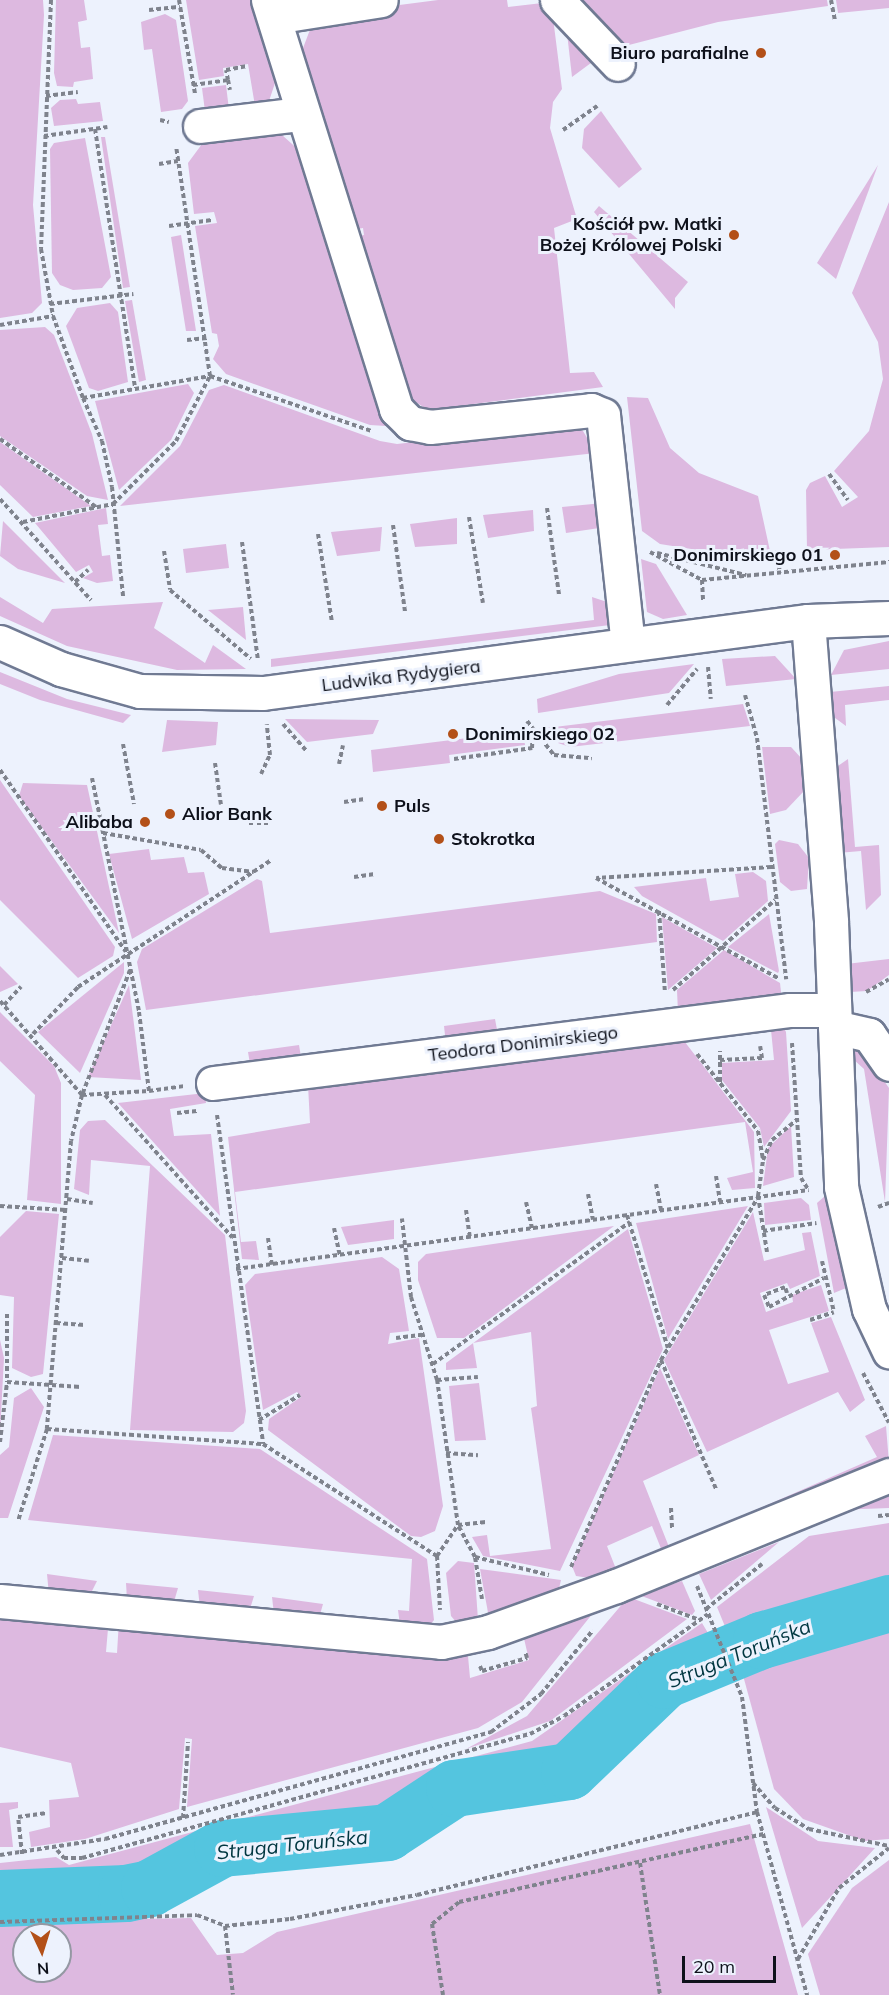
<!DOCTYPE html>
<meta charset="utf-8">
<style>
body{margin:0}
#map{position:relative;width:889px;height:1995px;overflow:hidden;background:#edf2fd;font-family:Mulish,sans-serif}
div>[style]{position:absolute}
.green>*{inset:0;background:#ddb9e0}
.water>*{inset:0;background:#54c5df}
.river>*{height:57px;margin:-28.5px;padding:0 28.5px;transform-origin:28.5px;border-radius:28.5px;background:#54c5df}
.path>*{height:4px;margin-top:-2px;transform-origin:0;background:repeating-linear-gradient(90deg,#7f838d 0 4.5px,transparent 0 7.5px)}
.roads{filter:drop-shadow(2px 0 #707a93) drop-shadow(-2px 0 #707a93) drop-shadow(0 2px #707a93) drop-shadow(0 -2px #707a93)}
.street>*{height:33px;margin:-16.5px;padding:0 16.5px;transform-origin:16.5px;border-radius:16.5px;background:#fff}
.secondary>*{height:33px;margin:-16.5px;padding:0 16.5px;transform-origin:16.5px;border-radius:16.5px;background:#fff}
.dots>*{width:16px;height:16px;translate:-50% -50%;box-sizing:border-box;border:3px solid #edf2fd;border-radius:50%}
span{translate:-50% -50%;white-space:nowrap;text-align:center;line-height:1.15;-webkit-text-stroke:6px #edf2fd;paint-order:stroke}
.poi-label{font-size:18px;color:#0e111b;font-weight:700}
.right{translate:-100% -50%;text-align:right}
.left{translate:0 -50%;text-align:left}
.street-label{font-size:18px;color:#0e111b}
.water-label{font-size:20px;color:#003640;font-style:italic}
.north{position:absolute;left:12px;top:1923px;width:60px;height:60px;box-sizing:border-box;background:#edf2fd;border:2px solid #9498a3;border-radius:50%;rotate:176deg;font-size:16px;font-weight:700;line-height:24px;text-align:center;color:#0e111b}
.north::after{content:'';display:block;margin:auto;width:21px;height:27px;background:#b35018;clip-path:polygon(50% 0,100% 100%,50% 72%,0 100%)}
.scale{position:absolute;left:682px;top:1956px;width:94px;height:27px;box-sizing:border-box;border:3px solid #0e111b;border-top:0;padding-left:8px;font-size:18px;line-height:21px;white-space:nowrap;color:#0e111b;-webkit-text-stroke:4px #edf2fd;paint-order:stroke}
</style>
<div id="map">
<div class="green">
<div style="clip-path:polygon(0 0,43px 0,44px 15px,33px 205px,42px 303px,32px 313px,0 318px)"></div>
<div style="clip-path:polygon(56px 0,84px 0,87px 20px,78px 22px,81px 48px,90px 47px,93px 79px,74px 82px,73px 87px,57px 86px,54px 73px)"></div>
<div style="clip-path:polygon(186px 0,257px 0,276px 80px,268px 104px,256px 112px,248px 64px,223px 68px,224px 76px,199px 80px)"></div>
<div style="clip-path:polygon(438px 0,507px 0,508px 7px,551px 2px,562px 89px,553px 102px,550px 128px,577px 219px,554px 228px,570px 373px,594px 372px,603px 387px,428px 410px,408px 397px,354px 237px,364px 235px,363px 228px,352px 230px,300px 56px,311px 27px,330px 14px)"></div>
<div style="clip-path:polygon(577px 0,827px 0,828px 6px,718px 22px,625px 46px)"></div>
<div style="clip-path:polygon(836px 0,889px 0,889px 8px,838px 13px)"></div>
<div style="clip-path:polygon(165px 14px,176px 20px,188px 101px,182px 109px,161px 112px,152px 49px,144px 50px,141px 22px)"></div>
<div style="clip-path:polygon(566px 24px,595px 60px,572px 77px)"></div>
<div style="clip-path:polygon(226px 85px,229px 110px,206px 119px,202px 88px)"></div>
<div style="clip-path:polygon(76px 99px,78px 104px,100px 102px,103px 121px,54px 126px,51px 108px,60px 100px)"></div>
<div style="clip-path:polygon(601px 111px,642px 169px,619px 188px,582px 148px,584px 129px)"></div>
<div style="clip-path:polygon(256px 134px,282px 135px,301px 152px,386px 426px,370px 425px,226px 374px,213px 359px,219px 346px,217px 334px,212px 333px,195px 226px,217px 223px,214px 212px,194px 214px,188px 163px,202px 144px)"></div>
<div style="clip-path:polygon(101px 137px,105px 137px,130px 287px,123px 288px)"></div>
<div style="clip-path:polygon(85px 138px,111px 277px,102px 288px,73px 290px,60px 285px,52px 273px,50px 149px,54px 143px)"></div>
<div style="clip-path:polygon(878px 165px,836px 279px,817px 263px)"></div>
<div style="clip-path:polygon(889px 202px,889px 547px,807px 550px,806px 490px,810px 483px,825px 476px,842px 507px,858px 497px,834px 471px,869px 431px,883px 379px,878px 342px,852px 293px)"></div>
<div style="clip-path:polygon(599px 206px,688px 282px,675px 298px,675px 309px,594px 212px)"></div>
<div style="clip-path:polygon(181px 235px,196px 331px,186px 331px,171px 237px)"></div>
<div style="clip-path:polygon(132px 300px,146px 380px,139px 382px,125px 301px)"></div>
<div style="clip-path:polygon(110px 303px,118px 312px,128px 382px,98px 391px,89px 388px,66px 326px,77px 308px)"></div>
<div style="clip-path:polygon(45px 327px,54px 335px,92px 434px,108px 500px,87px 496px,0 436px,0 330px)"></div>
<div style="clip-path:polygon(188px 384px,194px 393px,171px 440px,119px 490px,95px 401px)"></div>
<div style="clip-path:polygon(224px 385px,380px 441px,397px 444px,564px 425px,583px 431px,596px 453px,120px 506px,180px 446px,209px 390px)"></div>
<div style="clip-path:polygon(627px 397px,648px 398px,670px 448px,699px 473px,758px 496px,770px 551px,710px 552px,660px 544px,642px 531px)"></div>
<div style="clip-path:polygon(0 442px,91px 506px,33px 517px,0 485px)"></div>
<div style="clip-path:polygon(603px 503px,606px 527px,566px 533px,562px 507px)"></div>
<div style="clip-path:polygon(106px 508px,108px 524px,98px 525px,102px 556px,110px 555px,113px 581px,97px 583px,83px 578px,93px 572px,89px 565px,76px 572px,35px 523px)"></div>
<div style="clip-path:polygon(533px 510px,534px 531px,488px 538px,483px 515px)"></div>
<div style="clip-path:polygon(457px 518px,457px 544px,415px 547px,410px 524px)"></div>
<div style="clip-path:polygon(3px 521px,65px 583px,18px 569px,0 556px)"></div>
<div style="clip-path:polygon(382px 527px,380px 551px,337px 556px,331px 532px)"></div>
<div style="clip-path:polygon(226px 544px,229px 568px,186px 573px,183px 549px)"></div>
<div style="clip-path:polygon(641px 559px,656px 564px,687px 615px,663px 619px,647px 612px)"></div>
<div style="clip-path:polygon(0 597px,43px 623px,52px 609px,163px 602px,154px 628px,205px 663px,213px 645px,246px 669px,177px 670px,67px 646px,0 616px)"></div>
<div style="clip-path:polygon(592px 597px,607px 602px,610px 625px,271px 667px,271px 659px,594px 620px)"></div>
<div style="clip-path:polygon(243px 607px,246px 640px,208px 610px)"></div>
<div style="clip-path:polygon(889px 641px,889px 669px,831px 675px,844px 650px)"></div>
<div style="clip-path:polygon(775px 656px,796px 679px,726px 686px,722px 659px)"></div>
<div style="clip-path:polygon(694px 664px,669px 693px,538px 713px,537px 699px,619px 674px)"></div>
<div style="clip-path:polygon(0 672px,67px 699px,131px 715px,123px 723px,40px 700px,0 684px)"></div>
<div style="clip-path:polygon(889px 686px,889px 700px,845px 705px,846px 726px,831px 715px,830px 692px)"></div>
<div style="clip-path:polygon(743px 704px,750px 726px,570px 747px,546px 739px,538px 729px)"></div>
<div style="clip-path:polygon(285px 719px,379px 720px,373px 734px,307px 742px)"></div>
<div style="clip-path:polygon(167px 720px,218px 722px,216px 745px,162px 752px)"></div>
<div style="clip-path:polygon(523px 731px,525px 745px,449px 755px,450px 763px,373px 772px,371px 750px)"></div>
<div style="clip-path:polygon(762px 747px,791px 747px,803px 760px,805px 790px,786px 810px,770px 814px)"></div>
<div style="clip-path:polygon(848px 759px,855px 847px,879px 845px,881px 895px,866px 910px,861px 851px,838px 853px,835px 768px)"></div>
<div style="clip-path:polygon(0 780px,115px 947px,113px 956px,78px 978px,0 900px)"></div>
<div style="clip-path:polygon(23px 783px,87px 785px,119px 933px,19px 796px)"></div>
<div style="clip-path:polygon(779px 840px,798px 844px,809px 858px,807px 889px,791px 891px,780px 882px,775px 844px)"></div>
<div style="clip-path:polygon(149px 849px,151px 860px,184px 857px,188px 873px,204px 872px,209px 894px,132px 939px,109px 854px)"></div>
<div style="clip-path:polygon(753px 872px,766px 881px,768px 901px,723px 941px,642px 896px,634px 887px,706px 878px,710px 901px,739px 897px,735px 874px)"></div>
<div style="clip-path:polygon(257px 879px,262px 881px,270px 933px,600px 891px,656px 914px,657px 942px,146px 1010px,137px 962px,142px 949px)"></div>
<div style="clip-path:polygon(769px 914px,779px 971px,778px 973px,728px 947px)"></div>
<div style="clip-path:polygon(662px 917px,717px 948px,668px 990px)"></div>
<div style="clip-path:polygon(724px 950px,780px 983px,782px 1001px,678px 1013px,677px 990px)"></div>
<div style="clip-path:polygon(889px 959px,889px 975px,867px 991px,850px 992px,846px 964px)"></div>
<div style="clip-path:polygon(124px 962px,124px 973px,80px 1073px,38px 1032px)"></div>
<div style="clip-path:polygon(0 966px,18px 984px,0 992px)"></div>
<div style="clip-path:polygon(129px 985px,141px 1080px,88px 1077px)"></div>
<div style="clip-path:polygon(0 1012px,54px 1066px,61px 1083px,61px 1204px,27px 1200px,35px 1095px,0 1061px)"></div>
<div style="clip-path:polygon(495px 1019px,498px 1035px,446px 1044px,444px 1026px)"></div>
<div style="clip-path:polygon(743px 1025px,783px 1026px,786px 1032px,791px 1111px,764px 1147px,760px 1128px,722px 1080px,722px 1063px,774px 1060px,771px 1030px,744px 1033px)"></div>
<div style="clip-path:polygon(678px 1033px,754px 1132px,755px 1188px,732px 1190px,727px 1178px,753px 1172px,745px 1122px,235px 1192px,241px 1242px,256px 1241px,259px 1260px,242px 1259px,228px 1137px,310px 1123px,308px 1085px)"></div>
<div style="clip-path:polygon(299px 1045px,302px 1063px,251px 1070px,248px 1052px)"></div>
<div style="clip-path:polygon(854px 1047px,860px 1047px,889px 1088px,885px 1202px,864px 1069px,853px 1059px)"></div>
<div style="clip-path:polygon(205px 1093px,206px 1103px,170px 1109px,174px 1136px,211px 1134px,220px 1216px,118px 1103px)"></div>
<div style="clip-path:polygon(105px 1120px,225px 1235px,246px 1411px,244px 1423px,233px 1432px,130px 1430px,150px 1166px,91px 1160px,89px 1195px,74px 1189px,80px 1130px,88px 1121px)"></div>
<div style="clip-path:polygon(791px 1126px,794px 1177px,763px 1186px,768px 1148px)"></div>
<div style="clip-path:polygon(825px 1196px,846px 1288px,834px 1293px,817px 1203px)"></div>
<div style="clip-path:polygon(801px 1198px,809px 1205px,811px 1220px,765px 1225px,764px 1203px)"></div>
<div style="clip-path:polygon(748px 1206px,668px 1339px,636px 1223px)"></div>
<div style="clip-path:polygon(26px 1211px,59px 1214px,43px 1374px,31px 1377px,12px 1368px,14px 1297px,0 1295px,0 1237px)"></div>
<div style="clip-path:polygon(753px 1212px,764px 1261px,805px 1250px,802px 1233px,811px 1232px,820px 1276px,790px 1289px,787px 1283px,760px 1293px,766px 1312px,793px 1302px,792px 1295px,821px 1285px,829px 1311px,769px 1330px,788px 1384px,829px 1372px,811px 1323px,831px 1317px,865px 1400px,850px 1412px,838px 1392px,707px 1452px,664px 1360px)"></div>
<div style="clip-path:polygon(394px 1220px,394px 1239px,348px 1245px,341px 1227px)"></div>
<div style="clip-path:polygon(614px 1226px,464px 1338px,437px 1338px,418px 1280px,418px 1262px,426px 1254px)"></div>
<div style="clip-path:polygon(628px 1229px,663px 1349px,560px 1571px,483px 1556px,472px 1537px,487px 1535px,490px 1556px,551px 1549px,531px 1408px,537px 1406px,531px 1332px,473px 1343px,477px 1368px,446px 1370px,446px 1363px)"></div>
<div style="clip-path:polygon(382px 1257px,399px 1269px,409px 1331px,390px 1333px,388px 1344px,419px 1338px,443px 1506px,435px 1531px,421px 1537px,411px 1536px,268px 1430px,269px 1419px,301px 1397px,297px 1392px,263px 1410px,245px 1285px,255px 1274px)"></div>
<div style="clip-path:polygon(0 1340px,4px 1358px,0 1433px)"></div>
<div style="clip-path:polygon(660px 1368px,699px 1455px,643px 1481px,669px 1547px,664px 1556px,652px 1526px,607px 1546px,616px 1569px,603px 1580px,576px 1576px,572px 1566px)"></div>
<div style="clip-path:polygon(479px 1383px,486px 1440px,455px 1441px,449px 1386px)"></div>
<div style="clip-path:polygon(31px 1388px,44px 1407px,8px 1518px,0 1518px,0 1455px,9px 1447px,14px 1398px)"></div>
<div style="clip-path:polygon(886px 1426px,889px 1463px,689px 1539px,877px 1457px,865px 1436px)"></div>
<div style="clip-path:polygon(53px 1435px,260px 1449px,427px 1559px,434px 1620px,430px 1625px,400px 1625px,398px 1610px,409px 1611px,412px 1559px,28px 1520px)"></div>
<div style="clip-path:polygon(889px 1481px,889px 1508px,836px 1510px)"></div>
<div style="clip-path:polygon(889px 1523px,889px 1594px,822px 1609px,733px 1646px,717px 1607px,809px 1536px)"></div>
<div style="clip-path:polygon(779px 1542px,711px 1600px,699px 1574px)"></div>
<div style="clip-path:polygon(458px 1561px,474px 1563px,478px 1620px,457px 1623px,451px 1616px,446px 1573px)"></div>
<div style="clip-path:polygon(480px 1569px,561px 1580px,557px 1597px,489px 1618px)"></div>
<div style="clip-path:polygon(47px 1574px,97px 1581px,88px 1599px,49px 1595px)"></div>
<div style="clip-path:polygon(682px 1581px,695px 1611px,692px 1615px,639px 1595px)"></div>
<div style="clip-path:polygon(126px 1583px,178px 1588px,173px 1605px,127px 1600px)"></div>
<div style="clip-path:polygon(198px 1590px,254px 1596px,249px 1612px,200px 1608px)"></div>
<div style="clip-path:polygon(272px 1597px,323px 1604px,319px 1618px,274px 1614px)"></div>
<div style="clip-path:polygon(634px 1599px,687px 1619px,550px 1721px,466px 1749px,527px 1716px,624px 1602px)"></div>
<div style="clip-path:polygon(601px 1603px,522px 1702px,478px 1728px,187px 1807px,192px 1739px,185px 1738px,179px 1809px,85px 1839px,31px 1847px,29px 1832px,50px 1827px,49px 1800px,79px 1797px,71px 1763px,0 1747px,0 1612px,109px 1617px,106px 1652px,117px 1653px,119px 1620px,467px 1645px,470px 1678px,529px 1660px,522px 1630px)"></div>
<div style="clip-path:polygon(889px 1608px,889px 1839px,865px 1841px,803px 1819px,774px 1789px,738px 1657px,834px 1620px)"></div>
<div style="clip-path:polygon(702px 1623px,714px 1643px,652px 1677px,582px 1754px,548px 1769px,441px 1788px,379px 1826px,343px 1834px,221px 1842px,143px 1879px,0 1893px,0 1863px,56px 1857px,69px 1865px,532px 1741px)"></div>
<div style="clip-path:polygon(18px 1802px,18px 1808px,9px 1810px,13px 1847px,0 1847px,0 1803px)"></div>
<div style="clip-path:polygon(766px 1807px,818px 1841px,875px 1848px,802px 1928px)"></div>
<div style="clip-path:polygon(evenodd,750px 1824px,798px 1995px,0 1995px,0 1922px,191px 1918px,217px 1955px,243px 1953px,277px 1932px,750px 1824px,24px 1935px,60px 1935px,60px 1971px,24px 1971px,24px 1935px)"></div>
<div style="clip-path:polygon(889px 1860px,889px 1995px,820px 1995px,808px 1954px,852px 1888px)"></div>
</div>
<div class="water">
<div style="clip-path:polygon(889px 1594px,889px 1608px,834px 1620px,738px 1657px,733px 1646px,822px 1609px)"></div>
</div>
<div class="river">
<div style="left:0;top:1898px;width:126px;rotate:-2.3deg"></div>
<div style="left:126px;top:1893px;width:24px;rotate:-12deg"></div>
<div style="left:149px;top:1888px;width:83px;rotate:-28.7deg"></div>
<div style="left:222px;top:1848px;width:166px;rotate:-5.5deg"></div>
<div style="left:387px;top:1832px;width:80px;rotate:-33.3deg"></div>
<div style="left:454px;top:1788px;width:116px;rotate:-8.4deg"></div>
<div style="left:569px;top:1771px;width:132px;rotate:-43.8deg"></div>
<div style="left:664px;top:1680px;width:105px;rotate:-22.4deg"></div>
<div style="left:761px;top:1640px;width:133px;rotate:-16.1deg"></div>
</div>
<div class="path">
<div style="left:51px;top:0;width:249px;rotate:92.3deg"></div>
<div style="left:41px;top:249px;width:68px;rotate:79.8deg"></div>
<div style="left:53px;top:316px;width:87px;rotate:69.9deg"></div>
<div style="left:83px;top:398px;width:129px;rotate:-9.8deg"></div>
<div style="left:210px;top:376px;width:171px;rotate:18.8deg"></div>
<div style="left:179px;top:0;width:95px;rotate:80.3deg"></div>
<div style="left:831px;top:0;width:20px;rotate:79deg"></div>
<div style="left:149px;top:10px;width:31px;rotate:-6deg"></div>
<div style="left:228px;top:80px;width:10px;rotate:-101deg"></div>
<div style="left:226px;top:70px;width:20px;rotate:-11deg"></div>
<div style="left:193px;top:85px;width:35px;rotate:-8deg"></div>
<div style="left:228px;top:80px;width:10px;rotate:79deg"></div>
<div style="left:46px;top:96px;width:32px;rotate:-7deg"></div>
<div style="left:160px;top:120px;width:9px;rotate:13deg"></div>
<div style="left:95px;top:129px;width:260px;rotate:81.2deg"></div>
<div style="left:563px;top:130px;width:42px;rotate:-35.2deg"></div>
<div style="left:44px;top:136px;width:64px;rotate:-8.1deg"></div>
<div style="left:159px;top:164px;width:19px;rotate:-9deg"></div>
<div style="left:169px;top:226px;width:43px;rotate:-7.9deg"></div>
<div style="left:50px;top:304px;width:84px;rotate:-6.9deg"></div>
<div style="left:0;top:325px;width:54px;rotate:-9.6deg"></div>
<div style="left:187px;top:340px;width:20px;rotate:-6deg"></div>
<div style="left:83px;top:398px;width:47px;rotate:66.2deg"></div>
<div style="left:102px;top:441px;width:47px;rotate:77.7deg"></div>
<div style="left:112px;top:487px;width:110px;rotate:84.2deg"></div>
<div style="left:0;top:439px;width:118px;rotate:35.3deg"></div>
<div style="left:829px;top:474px;width:32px;rotate:54deg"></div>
<div style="left:0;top:499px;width:136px;rotate:48deg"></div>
<div style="left:547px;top:508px;width:87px;rotate:82.1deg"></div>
<div style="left:469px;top:517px;width:87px;rotate:80.8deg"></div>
<div style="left:23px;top:522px;width:92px;rotate:-11.3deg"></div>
<div style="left:113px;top:504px;width:89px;rotate:-45deg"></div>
<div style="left:176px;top:441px;width:73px;rotate:-62.4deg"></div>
<div style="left:210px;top:376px;width:232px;rotate:-98.4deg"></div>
<div style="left:393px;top:525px;width:88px;rotate:82.1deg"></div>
<div style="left:318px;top:534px;width:89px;rotate:81deg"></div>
<div style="left:242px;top:542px;width:119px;rotate:82.3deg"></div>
<div style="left:777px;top:550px;width:23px;rotate:83deg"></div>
<div style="left:164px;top:551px;width:39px;rotate:81deg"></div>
<div style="left:170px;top:590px;width:106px;rotate:40.4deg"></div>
<div style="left:650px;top:552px;width:59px;rotate:28.3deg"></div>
<div style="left:702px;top:580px;width:188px;rotate:-5.5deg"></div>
<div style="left:657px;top:553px;width:92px;rotate:13.9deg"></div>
<div style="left:702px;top:580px;width:22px;rotate:87deg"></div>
<div style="left:75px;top:582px;width:18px;rotate:-43deg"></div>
<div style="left:708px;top:667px;width:32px;rotate:85deg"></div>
<div style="left:745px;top:695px;width:45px;rotate:74.4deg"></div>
<div style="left:757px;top:738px;width:243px;rotate:83.1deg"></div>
<div style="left:667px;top:705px;width:47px;rotate:-50.2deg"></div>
<div style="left:527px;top:721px;width:43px;rotate:51.5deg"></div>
<div style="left:554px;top:755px;width:38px;rotate:5deg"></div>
<div style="left:283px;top:724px;width:35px;rotate:49deg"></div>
<div style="left:123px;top:744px;width:61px;rotate:79.6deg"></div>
<div style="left:454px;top:759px;width:79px;rotate:-8deg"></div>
<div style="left:532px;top:748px;width:19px;rotate:-87deg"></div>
<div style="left:215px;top:763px;width:42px;rotate:81.9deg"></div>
<div style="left:339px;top:764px;width:19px;rotate:-78deg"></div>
<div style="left:0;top:770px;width:221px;rotate:55.3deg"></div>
<div style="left:261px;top:774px;width:21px;rotate:-65deg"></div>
<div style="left:270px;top:755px;width:31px;rotate:-96deg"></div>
<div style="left:92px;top:778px;width:239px;rotate:78.6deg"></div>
<div style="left:139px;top:1012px;width:80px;rotate:82.8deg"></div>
<div style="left:149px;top:1091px;width:35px;rotate:-8deg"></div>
<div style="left:344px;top:802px;width:21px;rotate:-8deg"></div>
<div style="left:249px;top:823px;width:19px"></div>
<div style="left:103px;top:833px;width:99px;rotate:9.8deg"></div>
<div style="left:201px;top:850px;width:28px;rotate:41deg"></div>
<div style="left:222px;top:868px;width:32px;rotate:7deg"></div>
<div style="left:771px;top:867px;width:175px;rotate:176.4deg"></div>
<div style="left:596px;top:878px;width:208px;rotate:28.8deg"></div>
<div style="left:354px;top:877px;width:21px;rotate:-8deg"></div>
<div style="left:659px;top:911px;width:82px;rotate:85.8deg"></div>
<div style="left:130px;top:970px;width:134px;rotate:111deg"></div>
<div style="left:82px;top:1095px;width:67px;rotate:-3.4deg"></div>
<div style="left:673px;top:990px;width:136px;rotate:-41.4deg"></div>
<div style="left:866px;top:992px;width:26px;rotate:-29deg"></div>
<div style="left:0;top:1001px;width:125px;rotate:48.9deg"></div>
<div style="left:82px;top:1095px;width:47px;rotate:103.4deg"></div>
<div style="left:71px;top:1141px;width:289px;rotate:94.8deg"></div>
<div style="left:47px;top:1429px;width:96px;rotate:107.5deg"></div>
<div style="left:4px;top:1005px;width:25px;rotate:-47deg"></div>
<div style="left:33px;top:1034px;width:65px;rotate:-46.2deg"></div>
<div style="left:78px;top:987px;width:230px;rotate:-33.3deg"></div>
<div style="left:792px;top:1043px;width:135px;rotate:86.2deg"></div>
<div style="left:801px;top:1178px;width:13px;rotate:58deg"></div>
<div style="left:697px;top:1054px;width:98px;rotate:51.6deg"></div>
<div style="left:758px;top:1131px;width:29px;rotate:80deg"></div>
<div style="left:720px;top:1060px;width:42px;rotate:-2.7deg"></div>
<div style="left:762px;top:1058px;width:12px;rotate:-99deg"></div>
<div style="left:720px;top:1082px;width:31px;rotate:-90deg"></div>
<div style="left:105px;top:1095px;width:191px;rotate:48.2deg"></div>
<div style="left:177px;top:1113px;width:20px;rotate:-6deg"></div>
<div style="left:217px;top:1115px;width:332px;rotate:82deg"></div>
<div style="left:716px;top:1176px;width:26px;rotate:81deg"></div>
<div style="left:656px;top:1184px;width:26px;rotate:79deg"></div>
<div style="left:588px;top:1194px;width:26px;rotate:79deg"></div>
<div style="left:67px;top:1199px;width:26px;rotate:9deg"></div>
<div style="left:526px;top:1202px;width:28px;rotate:77deg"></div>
<div style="left:0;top:1206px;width:66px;rotate:3.5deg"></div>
<div style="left:878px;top:1207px;width:12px;rotate:-20deg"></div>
<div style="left:466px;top:1210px;width:28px;rotate:82deg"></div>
<div style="left:627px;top:1215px;width:139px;rotate:72.9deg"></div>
<div style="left:334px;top:1228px;width:29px;rotate:78deg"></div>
<div style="left:763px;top:1231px;width:54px;rotate:-8.6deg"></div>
<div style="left:268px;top:1238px;width:27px;rotate:82deg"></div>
<div style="left:767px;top:1252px;width:57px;rotate:-99.1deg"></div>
<div style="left:758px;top:1196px;width:36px;rotate:-82deg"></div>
<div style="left:763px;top:1160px;width:22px;rotate:-66deg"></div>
<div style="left:772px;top:1140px;width:32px;rotate:-39deg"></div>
<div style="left:62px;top:1258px;width:27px;rotate:6deg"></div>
<div style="left:822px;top:1261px;width:52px;rotate:76.8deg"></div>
<div style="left:236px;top:1269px;width:578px;rotate:-7.85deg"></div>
<div style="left:787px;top:1293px;width:6px;rotate:-108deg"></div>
<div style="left:785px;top:1287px;width:22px;rotate:159deg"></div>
<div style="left:764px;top:1295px;width:13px;rotate:67deg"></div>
<div style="left:769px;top:1307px;width:62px;rotate:-27.8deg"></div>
<div style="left:7px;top:1314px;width:68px;rotate:90deg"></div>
<div style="left:7px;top:1382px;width:74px;rotate:3.9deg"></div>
<div style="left:810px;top:1320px;width:25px;rotate:-18deg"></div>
<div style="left:56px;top:1323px;width:29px;rotate:4deg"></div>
<div style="left:396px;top:1338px;width:26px;rotate:-7deg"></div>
<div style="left:661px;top:1360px;width:140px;rotate:66.9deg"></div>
<div style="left:433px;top:1364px;width:243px;rotate:-35.8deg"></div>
<div style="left:863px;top:1373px;width:56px;rotate:62.5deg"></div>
<div style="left:437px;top:1380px;width:41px;rotate:-4.2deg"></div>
<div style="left:259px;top:1420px;width:48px;rotate:-31.4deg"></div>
<div style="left:47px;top:1429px;width:217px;rotate:4deg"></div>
<div style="left:263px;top:1444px;width:207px;rotate:32.8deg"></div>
<div style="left:437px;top:1556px;width:37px;rotate:-56deg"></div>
<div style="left:458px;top:1525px;width:147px;rotate:-98.2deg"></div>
<div style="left:437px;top:1380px;width:87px;rotate:-107.4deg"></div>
<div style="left:411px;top:1297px;width:79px;rotate:-96.6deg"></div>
<div style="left:0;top:1442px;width:60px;rotate:-83.3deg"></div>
<div style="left:446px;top:1453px;width:32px;rotate:4deg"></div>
<div style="left:671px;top:1508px;width:22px;rotate:87deg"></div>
<div style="left:878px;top:1516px;width:11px;rotate:-5deg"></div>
<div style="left:437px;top:1556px;width:54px;rotate:86.8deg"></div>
<div style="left:475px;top:1557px;width:76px;rotate:13.7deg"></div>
<div style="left:571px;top:1567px;width:226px;rotate:-66.5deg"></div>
<div style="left:661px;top:1360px;width:190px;rotate:-59.2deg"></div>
<div style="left:697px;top:1586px;width:120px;rotate:67.9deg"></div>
<div style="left:742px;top:1697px;width:116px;rotate:82.6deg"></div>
<div style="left:757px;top:1812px;width:190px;rotate:74.7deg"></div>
<div style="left:482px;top:1599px;width:43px;rotate:-99.5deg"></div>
<div style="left:475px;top:1557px;width:36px;rotate:-118deg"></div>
<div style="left:458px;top:1525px;width:28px;rotate:-6deg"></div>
<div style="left:657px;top:1604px;width:43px;rotate:20.6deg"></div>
<div style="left:706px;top:1609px;width:72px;rotate:-38.8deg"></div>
<div style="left:480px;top:1666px;width:5px;rotate:68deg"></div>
<div style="left:482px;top:1671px;width:47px;rotate:-16.1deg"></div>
<div style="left:527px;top:1658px;width:7px;rotate:-106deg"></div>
<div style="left:753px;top:1783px;width:33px;rotate:49deg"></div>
<div style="left:775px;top:1808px;width:40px;rotate:32deg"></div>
<div style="left:809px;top:1829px;width:82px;rotate:12deg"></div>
<div style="left:183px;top:1818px;width:76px;rotate:-86.2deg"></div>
<div style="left:57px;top:1850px;width:11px;rotate:49deg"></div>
<div style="left:64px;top:1858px;width:18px"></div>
<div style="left:82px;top:1858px;width:465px;rotate:-15.5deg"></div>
<div style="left:530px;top:1734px;width:38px;rotate:-28deg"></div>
<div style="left:564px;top:1716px;width:176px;rotate:-35.3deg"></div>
<div style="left:22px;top:1854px;width:37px;rotate:-96deg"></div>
<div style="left:18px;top:1817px;width:29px;rotate:-8deg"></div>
<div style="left:0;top:1855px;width:106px;rotate:-8.7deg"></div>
<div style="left:105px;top:1839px;width:401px;rotate:-15.5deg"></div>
<div style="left:491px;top:1732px;width:63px;rotate:-37.2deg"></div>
<div style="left:541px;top:1694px;width:82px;rotate:-50.9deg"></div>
<div style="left:640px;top:1863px;width:134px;rotate:81.4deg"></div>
<div style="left:0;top:1922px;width:197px;rotate:-2deg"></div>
<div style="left:197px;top:1915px;width:30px;rotate:21deg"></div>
<div style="left:225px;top:1926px;width:65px;rotate:-6.1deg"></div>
<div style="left:290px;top:1919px;width:129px;rotate:-10.7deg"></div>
<div style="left:417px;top:1895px;width:350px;rotate:-13.7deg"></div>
<div style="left:225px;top:1926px;width:69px;rotate:83.4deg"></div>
<div style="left:798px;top:1959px;width:82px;rotate:-60deg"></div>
<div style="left:839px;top:1888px;width:64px;rotate:-38.7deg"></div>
<div style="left:443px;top:1995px;width:72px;rotate:-98.8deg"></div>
<div style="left:432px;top:1924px;width:35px;rotate:-39deg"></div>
<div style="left:459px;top:1902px;width:312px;rotate:-12.6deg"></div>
</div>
<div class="roads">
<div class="street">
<div style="left:268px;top:0;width:429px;rotate:72.6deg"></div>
<div style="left:396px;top:409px;width:20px;rotate:45deg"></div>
<div style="left:410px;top:423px;width:20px;rotate:11deg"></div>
<div style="left:430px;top:427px;width:162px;rotate:-6deg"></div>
<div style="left:591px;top:410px;width:13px;rotate:23deg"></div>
<div style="left:603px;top:415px;width:230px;rotate:83.8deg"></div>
<div style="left:557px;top:0;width:88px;rotate:46.4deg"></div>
<div style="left:274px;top:17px;width:108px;rotate:-9deg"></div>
<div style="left:200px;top:126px;width:102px;rotate:-6.8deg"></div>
<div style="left:808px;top:621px;width:302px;rotate:85.6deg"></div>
<div style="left:831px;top:922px;width:265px;rotate:87.8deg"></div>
<div style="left:841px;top:1187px;width:125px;rotate:77.1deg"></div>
<div style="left:869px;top:1309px;width:47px;rotate:64.5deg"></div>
<div style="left:835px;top:1027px;width:35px;rotate:13deg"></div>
<div style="left:869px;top:1035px;width:35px;rotate:55deg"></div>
<div style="left:213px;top:1083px;width:582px;rotate:-7.21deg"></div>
<div style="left:790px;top:1010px;width:43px"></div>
<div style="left:0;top:1601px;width:443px;rotate:5.3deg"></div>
<div style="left:441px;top:1642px;width:48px;rotate:-12deg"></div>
<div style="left:488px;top:1632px;width:136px;rotate:-19.8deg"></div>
<div style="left:616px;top:1586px;width:295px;rotate:-22.1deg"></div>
</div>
<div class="secondary">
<div style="left:0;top:642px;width:67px;rotate:23.9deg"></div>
<div style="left:61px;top:669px;width:82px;rotate:15.6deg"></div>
<div style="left:140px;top:691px;width:123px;rotate:0.9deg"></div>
<div style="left:263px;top:693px;width:550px;rotate:-7.53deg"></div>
<div style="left:808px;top:621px;width:81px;rotate:-2.1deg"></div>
</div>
</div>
<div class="dots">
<div style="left:761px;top:53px;background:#b35018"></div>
<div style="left:734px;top:235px;background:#b35018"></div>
<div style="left:835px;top:555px;background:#b35018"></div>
<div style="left:453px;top:734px;background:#b35018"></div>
<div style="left:382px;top:806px;background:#b35018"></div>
<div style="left:170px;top:814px;background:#b35018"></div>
<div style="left:145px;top:822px;background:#b35018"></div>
<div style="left:439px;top:839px;background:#b35018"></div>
</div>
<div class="poi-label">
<span class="right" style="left:749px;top:53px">Biuro parafialne</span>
<span class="right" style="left:722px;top:235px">Kościół pw. Matki<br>Bożej Królowej Polski</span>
<span class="right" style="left:823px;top:555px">Donimirskiego 01</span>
<span class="left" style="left:465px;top:734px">Donimirskiego 02</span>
<span class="left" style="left:394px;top:806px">Puls</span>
<span class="left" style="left:182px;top:814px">Alior Bank</span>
<span class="right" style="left:133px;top:822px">Alibaba</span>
<span class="left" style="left:451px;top:839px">Stokrotka</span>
</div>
<div class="street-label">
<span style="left:401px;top:676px;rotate:-7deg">Ludwika Rydygiera</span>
<span style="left:523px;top:1044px;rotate:-7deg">Teodora Donimirskiego</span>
</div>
<div class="water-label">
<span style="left:739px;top:1653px;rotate:-22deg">Struga Toruńska</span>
<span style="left:292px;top:1844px;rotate:-6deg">Struga Toruńska</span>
</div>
<div class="north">N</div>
<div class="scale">20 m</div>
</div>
